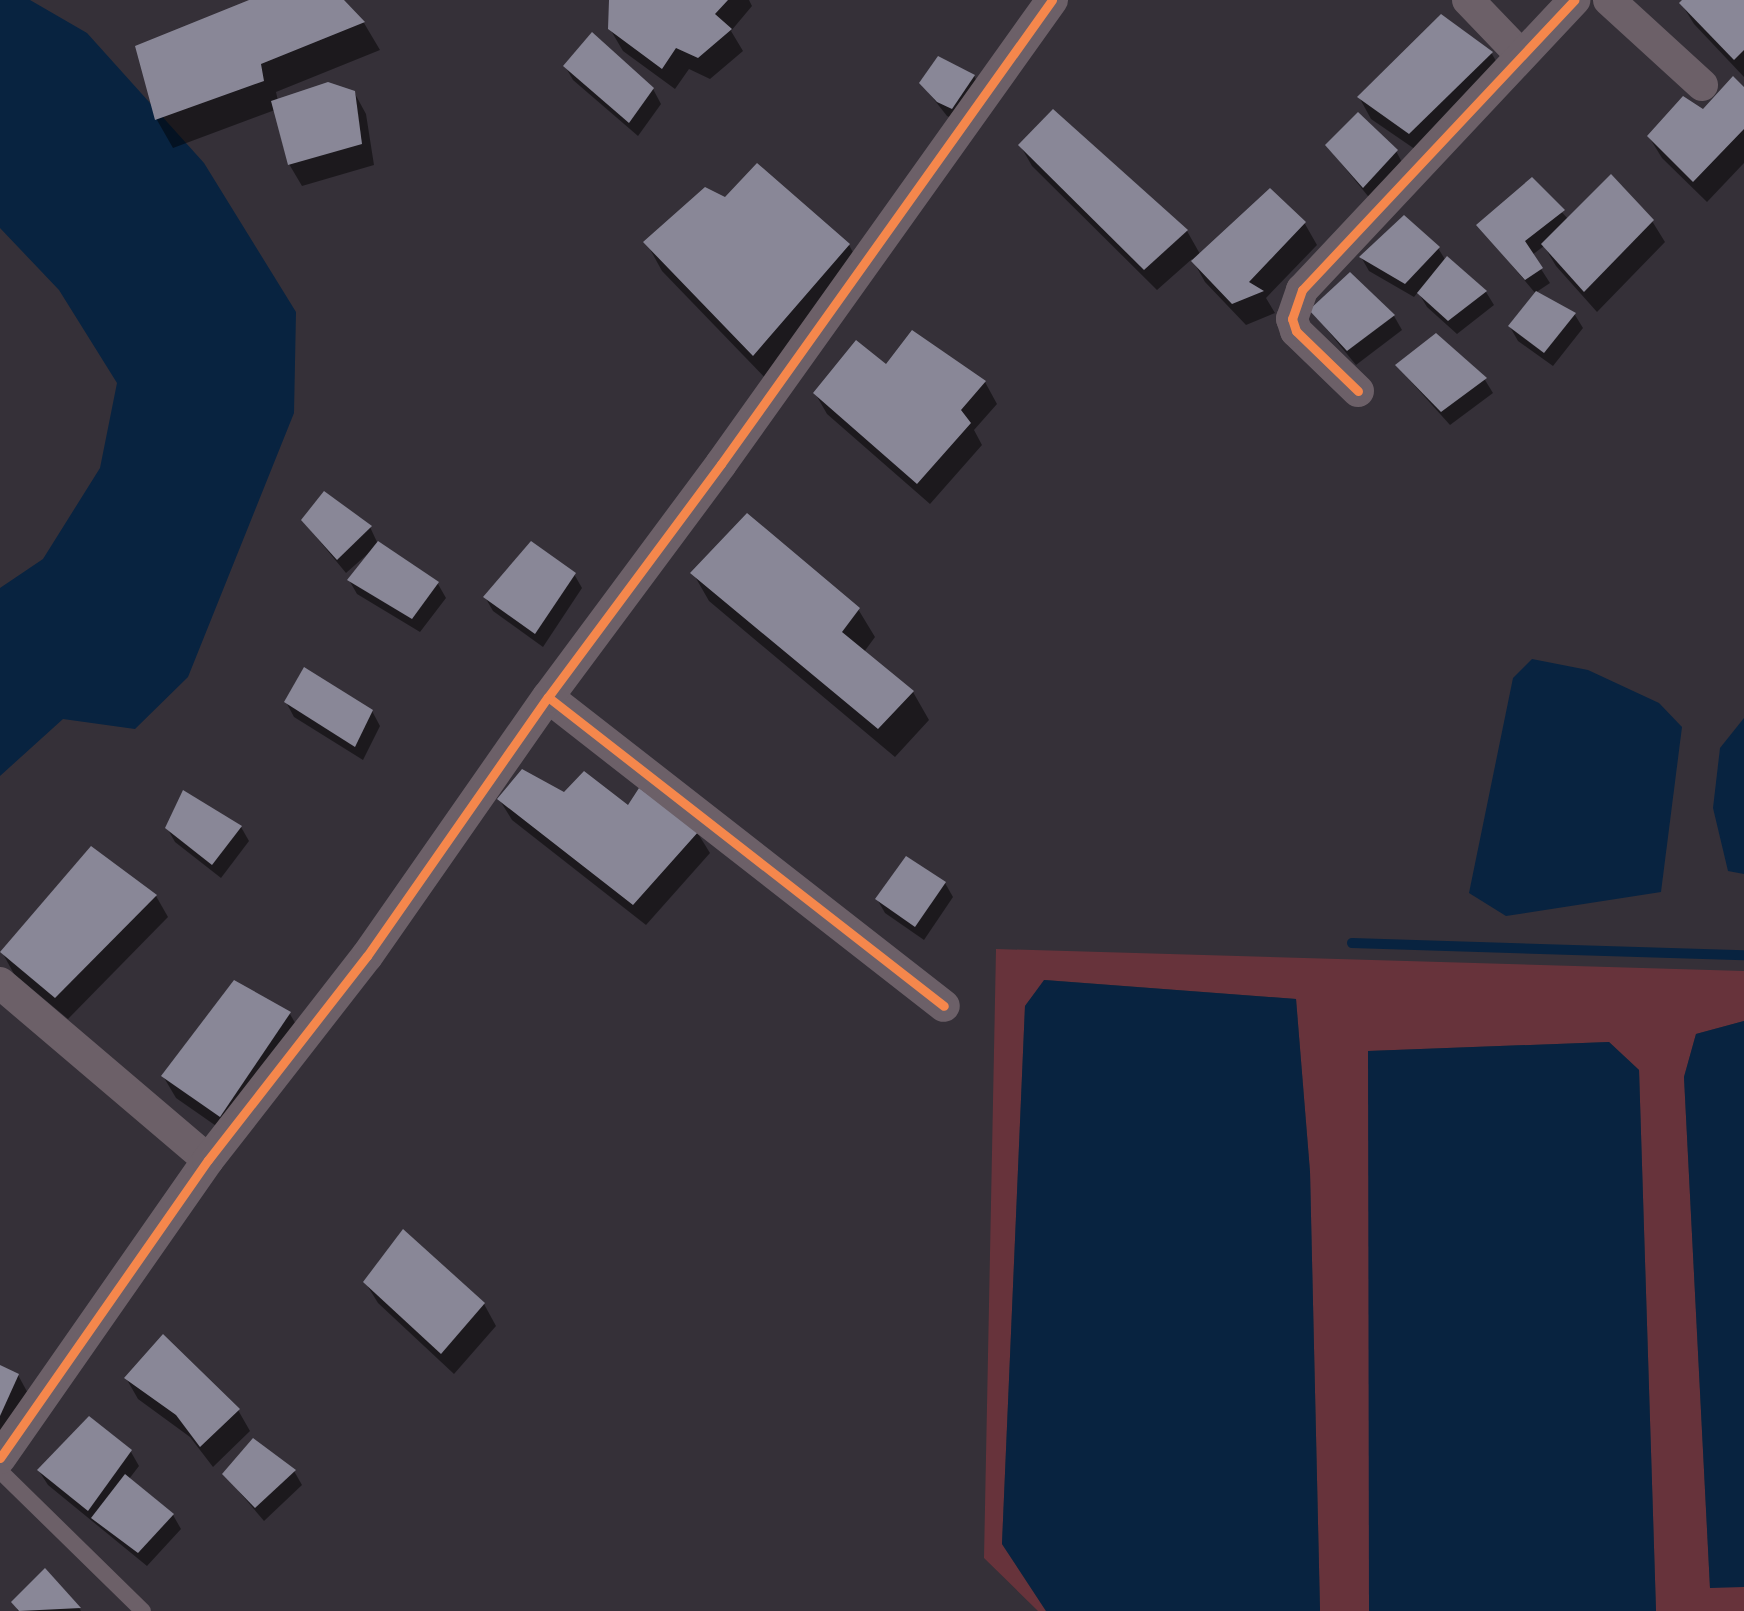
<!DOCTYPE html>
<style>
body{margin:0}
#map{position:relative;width:1744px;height:1611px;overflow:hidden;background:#353038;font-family:"Fira Sans",sans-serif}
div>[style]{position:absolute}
.green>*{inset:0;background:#67333b}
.water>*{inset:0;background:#082340}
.shadow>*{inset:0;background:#0007}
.stream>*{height:10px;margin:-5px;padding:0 5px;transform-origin:5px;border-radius:5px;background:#082340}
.building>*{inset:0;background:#898797}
.lane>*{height:16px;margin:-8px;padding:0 8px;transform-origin:8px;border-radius:8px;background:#6c6068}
.street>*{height:32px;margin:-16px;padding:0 16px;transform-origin:16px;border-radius:16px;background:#6c6068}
.cycleway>*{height:9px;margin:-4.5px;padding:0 4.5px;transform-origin:4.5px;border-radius:4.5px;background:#f5874c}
span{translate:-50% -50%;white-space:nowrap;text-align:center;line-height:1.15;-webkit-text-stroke:7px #2c2331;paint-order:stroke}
</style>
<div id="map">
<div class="green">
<div style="clip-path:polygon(996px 949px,1744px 971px,1744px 1021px,1696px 1034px,1684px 1077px,1710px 1587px,1744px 1587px,1744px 1611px,1656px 1611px,1639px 1070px,1609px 1042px,1369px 1051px,1369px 1611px,1320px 1611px,1310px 1172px,1296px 999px,1045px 980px,1025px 1006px,1002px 1544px,1046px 1611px,1038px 1611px,984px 1558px)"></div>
</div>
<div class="water">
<div style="clip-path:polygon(0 0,30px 0,87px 33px,204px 163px,296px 312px,294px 413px,188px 677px,135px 729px,63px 719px,0 776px,0 588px,43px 559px,100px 468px,117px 383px,59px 290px,0 228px)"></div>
<div style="clip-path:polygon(1532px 659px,1588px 670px,1659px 703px,1682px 727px,1661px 892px,1506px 916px,1469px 893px,1513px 678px)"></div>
<div style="clip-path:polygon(1744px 718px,1744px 874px,1728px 871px,1713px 808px,1720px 748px)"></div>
<div style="clip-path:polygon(1044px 980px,1296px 999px,1310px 1172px,1320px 1611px,1046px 1611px,1002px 1544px,1025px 1006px)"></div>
<div style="clip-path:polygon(1744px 1021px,1744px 1587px,1710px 1588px,1684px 1077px,1696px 1034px)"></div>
<div style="clip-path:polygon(1609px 1042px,1639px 1070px,1656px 1611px,1369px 1611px,1368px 1051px)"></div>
</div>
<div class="shadow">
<div style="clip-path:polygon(254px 0,341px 0,364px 23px,380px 50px,276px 92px,278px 101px,354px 92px,366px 114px,374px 165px,302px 186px,289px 164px,275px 110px,173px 148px,157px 120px,138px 47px)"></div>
<div style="clip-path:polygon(610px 0,749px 0,752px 6px,731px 31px,743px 51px,710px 79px,689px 69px,675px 89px,623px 51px,610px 29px)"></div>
<div style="clip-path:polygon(1685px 0,1744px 0,1744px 77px,1694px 24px,1681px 3px)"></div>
<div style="clip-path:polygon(1442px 16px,1492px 54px,1504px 75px,1422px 154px,1371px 119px,1359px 97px)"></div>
<div style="clip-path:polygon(565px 66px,653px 89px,661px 104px,638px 136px,573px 80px)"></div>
<div style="clip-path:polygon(974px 76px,982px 90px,960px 122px,947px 116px,921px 83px)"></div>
<div style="clip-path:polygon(1744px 89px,1744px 163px,1707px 202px,1662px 158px,1649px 137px)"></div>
<div style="clip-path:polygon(1053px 112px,1187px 231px,1200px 254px,1270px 190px,1305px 224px,1317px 245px,1266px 298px,1275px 313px,1246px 325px,1205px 282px,1192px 259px,1157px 290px,1032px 166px,1020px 145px)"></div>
<div style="clip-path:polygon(1327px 146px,1396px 151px,1404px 166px,1372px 201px)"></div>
<div style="clip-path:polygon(1532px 180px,1569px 220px,1652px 221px,1665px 242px,1597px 312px,1556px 266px,1544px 246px,1532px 255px,1550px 283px,1535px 293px,1575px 315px,1583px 328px,1553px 366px,1518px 341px,1510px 327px,1536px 294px,1478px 225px)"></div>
<div style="clip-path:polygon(726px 200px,849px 245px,865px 274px,770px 383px,662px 271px,646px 242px)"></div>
<div style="clip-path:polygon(1438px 248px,1446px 261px,1486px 292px,1494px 305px,1457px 334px,1427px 307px,1418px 292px,1414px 297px,1369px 271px,1361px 257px)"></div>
<div style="clip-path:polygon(1350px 275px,1394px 316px,1402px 330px,1356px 365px,1311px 310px)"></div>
<div style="clip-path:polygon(1436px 335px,1485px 380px,1493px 393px,1450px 425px,1397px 366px)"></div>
<div style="clip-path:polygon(886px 366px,985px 382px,997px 404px,974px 430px,982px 445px,930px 504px,827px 414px,815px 393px)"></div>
<div style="clip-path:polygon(303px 521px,370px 527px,377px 542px,438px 584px,446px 598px,420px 632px,357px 594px,349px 580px,372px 550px,346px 573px)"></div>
<div style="clip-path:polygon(693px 573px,858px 609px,875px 637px,864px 652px,913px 692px,929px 720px,895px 757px,709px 601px)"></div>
<div style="clip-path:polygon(574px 574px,582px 588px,543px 647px,493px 611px,485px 597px)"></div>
<div style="clip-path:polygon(286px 702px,372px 711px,380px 726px,363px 760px,294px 717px)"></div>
<div style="clip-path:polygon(183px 793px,241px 827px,249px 841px,221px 878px,175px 842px,167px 828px)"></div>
<div style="clip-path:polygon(564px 794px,628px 808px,697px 832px,710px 853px,646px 925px,512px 820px,499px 799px)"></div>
<div style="clip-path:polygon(91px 848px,156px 896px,168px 917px,68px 1019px,14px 974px,2px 952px)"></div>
<div style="clip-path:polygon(945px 883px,953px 897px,924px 940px,885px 913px,877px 899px)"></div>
<div style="clip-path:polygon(290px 1014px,302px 1035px,232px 1137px,176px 1098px,163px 1076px)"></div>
<div style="clip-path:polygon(404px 1231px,484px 1304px,496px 1326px,454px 1374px,378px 1303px,365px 1282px)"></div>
<div style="clip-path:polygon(0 1366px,18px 1375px,30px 1397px,0 1462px)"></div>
<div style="clip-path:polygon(126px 1378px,238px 1410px,250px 1431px,213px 1467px,190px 1437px,138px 1399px)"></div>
<div style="clip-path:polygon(89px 1419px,131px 1452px,139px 1466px,129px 1479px,173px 1515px,181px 1529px,147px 1566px,48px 1485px,39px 1471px)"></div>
<div style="clip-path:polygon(294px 1471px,302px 1485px,264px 1521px,224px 1474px)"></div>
<div style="clip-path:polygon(45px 1571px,80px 1609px,81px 1611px,18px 1611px,13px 1602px)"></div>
</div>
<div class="stream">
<div style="left:1352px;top:943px;width:392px;rotate:1.8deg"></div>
</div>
<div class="building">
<div style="clip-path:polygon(249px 0,344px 0,365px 22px,261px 64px,264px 81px,155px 120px,135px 46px)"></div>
<div style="clip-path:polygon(609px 0,728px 0,715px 14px,732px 29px,698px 58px,676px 48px,662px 69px,608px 29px)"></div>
<div style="clip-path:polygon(1682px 0,1744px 0,1744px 50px,1734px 60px,1679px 3px)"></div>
<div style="clip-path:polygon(1441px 14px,1493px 52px,1409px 134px,1357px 97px)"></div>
<div style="clip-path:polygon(592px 32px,654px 88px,629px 123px,563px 66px)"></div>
<div style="clip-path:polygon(938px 56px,975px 75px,952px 109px,937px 102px,919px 83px)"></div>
<div style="clip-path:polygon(1733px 76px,1744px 87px,1744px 129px,1693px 182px,1647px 136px,1683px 96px,1703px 109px)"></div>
<div style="clip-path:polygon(328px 82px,355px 91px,362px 144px,288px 165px,271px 101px)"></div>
<div style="clip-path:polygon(1053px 109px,1188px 230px,1144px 270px,1018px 145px)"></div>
<div style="clip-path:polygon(1358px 112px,1398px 150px,1363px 188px,1325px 145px)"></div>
<div style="clip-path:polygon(757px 163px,850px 244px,753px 356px,643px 242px,705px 187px,725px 197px)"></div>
<div style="clip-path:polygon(1611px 174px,1654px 220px,1584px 292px,1541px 244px)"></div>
<div style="clip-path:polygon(1532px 177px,1565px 210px,1525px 241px,1543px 268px,1525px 280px,1476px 225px)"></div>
<div style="clip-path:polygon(1270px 188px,1306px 222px,1249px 282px,1264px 291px,1232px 304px,1191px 261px)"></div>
<div style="clip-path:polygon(1404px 215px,1440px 247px,1405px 284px,1359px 257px)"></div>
<div style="clip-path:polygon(1447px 256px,1487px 291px,1448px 321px,1417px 293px)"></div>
<div style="clip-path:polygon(1350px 272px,1395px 315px,1347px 351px,1309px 310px)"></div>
<div style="clip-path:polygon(1536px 291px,1576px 313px,1544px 353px,1508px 326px)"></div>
<div style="clip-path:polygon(912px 330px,986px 381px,961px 410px,971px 423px,917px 484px,813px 393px,856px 340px,886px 364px)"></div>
<div style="clip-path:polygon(1436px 333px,1487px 378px,1441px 412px,1395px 365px)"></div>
<div style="clip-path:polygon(324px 491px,372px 526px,337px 560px,301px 520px)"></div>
<div style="clip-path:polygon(747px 513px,860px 608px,842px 632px,914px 691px,878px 729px,690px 573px)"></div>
<div style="clip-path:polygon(378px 541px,439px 582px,412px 619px,347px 580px)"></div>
<div style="clip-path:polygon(531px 541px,576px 573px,535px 634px,483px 597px)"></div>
<div style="clip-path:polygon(304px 667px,373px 710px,355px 747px,284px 702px)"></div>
<div style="clip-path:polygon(522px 769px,564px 792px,584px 771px,628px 805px,639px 788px,699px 831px,633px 905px,497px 799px)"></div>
<div style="clip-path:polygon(183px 790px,242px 826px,212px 865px,165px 828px)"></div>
<div style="clip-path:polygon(91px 846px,157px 895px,55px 998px,0 952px)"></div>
<div style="clip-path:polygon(906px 856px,946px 882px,915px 927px,875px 899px)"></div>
<div style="clip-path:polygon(234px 980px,291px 1012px,220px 1117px,161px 1076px)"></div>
<div style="clip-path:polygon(403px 1229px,485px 1303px,441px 1354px,363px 1282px)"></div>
<div style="clip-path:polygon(163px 1334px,240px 1409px,200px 1447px,176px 1415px,124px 1378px)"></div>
<div style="clip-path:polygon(0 1365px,19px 1374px,0 1416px)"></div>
<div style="clip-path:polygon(89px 1416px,132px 1450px,88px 1511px,37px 1470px)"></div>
<div style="clip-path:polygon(253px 1438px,296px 1470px,255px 1508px,222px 1474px)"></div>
<div style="clip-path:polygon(125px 1474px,174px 1514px,138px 1553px,91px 1518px)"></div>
<div style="clip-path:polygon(45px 1568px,81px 1608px,19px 1611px,11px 1602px)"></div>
</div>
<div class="lane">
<div style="left:0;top:1471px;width:200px;rotate:44.4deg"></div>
</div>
<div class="street">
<div style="left:1468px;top:0;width:75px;rotate:46.1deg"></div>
<div style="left:1609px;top:0;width:126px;rotate:42.4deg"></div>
<div style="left:1358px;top:391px;width:86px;rotate:-135.9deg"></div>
<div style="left:1296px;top:331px;width:13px;rotate:-108deg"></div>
<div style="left:1292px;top:319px;width:31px;rotate:-71deg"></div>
<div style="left:1302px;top:290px;width:398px;rotate:-46.8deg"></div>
<div style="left:548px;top:697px;width:502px;rotate:37.97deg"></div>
<div style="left:0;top:983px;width:273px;rotate:40.4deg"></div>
<div style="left:0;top:1458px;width:363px;rotate:-55.1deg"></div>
<div style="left:208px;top:1160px;width:259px;rotate:-52.1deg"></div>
<div style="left:367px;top:956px;width:316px;rotate:-55.1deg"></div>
<div style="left:548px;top:697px;width:290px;rotate:-53.4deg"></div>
<div style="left:721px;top:464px;width:570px;rotate:-54.5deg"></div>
</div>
<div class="cycleway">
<div style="left:1358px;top:391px;width:86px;rotate:-135.9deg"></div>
<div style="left:1296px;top:331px;width:13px;rotate:-108deg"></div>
<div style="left:1292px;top:319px;width:31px;rotate:-71deg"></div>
<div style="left:1302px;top:290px;width:398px;rotate:-46.8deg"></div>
<div style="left:548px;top:697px;width:502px;rotate:37.97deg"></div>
<div style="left:0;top:1458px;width:363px;rotate:-55.1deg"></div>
<div style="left:208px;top:1160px;width:259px;rotate:-52.1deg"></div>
<div style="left:367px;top:956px;width:316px;rotate:-55.1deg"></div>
<div style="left:548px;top:697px;width:290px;rotate:-53.4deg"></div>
<div style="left:721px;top:464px;width:570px;rotate:-54.5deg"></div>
</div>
</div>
